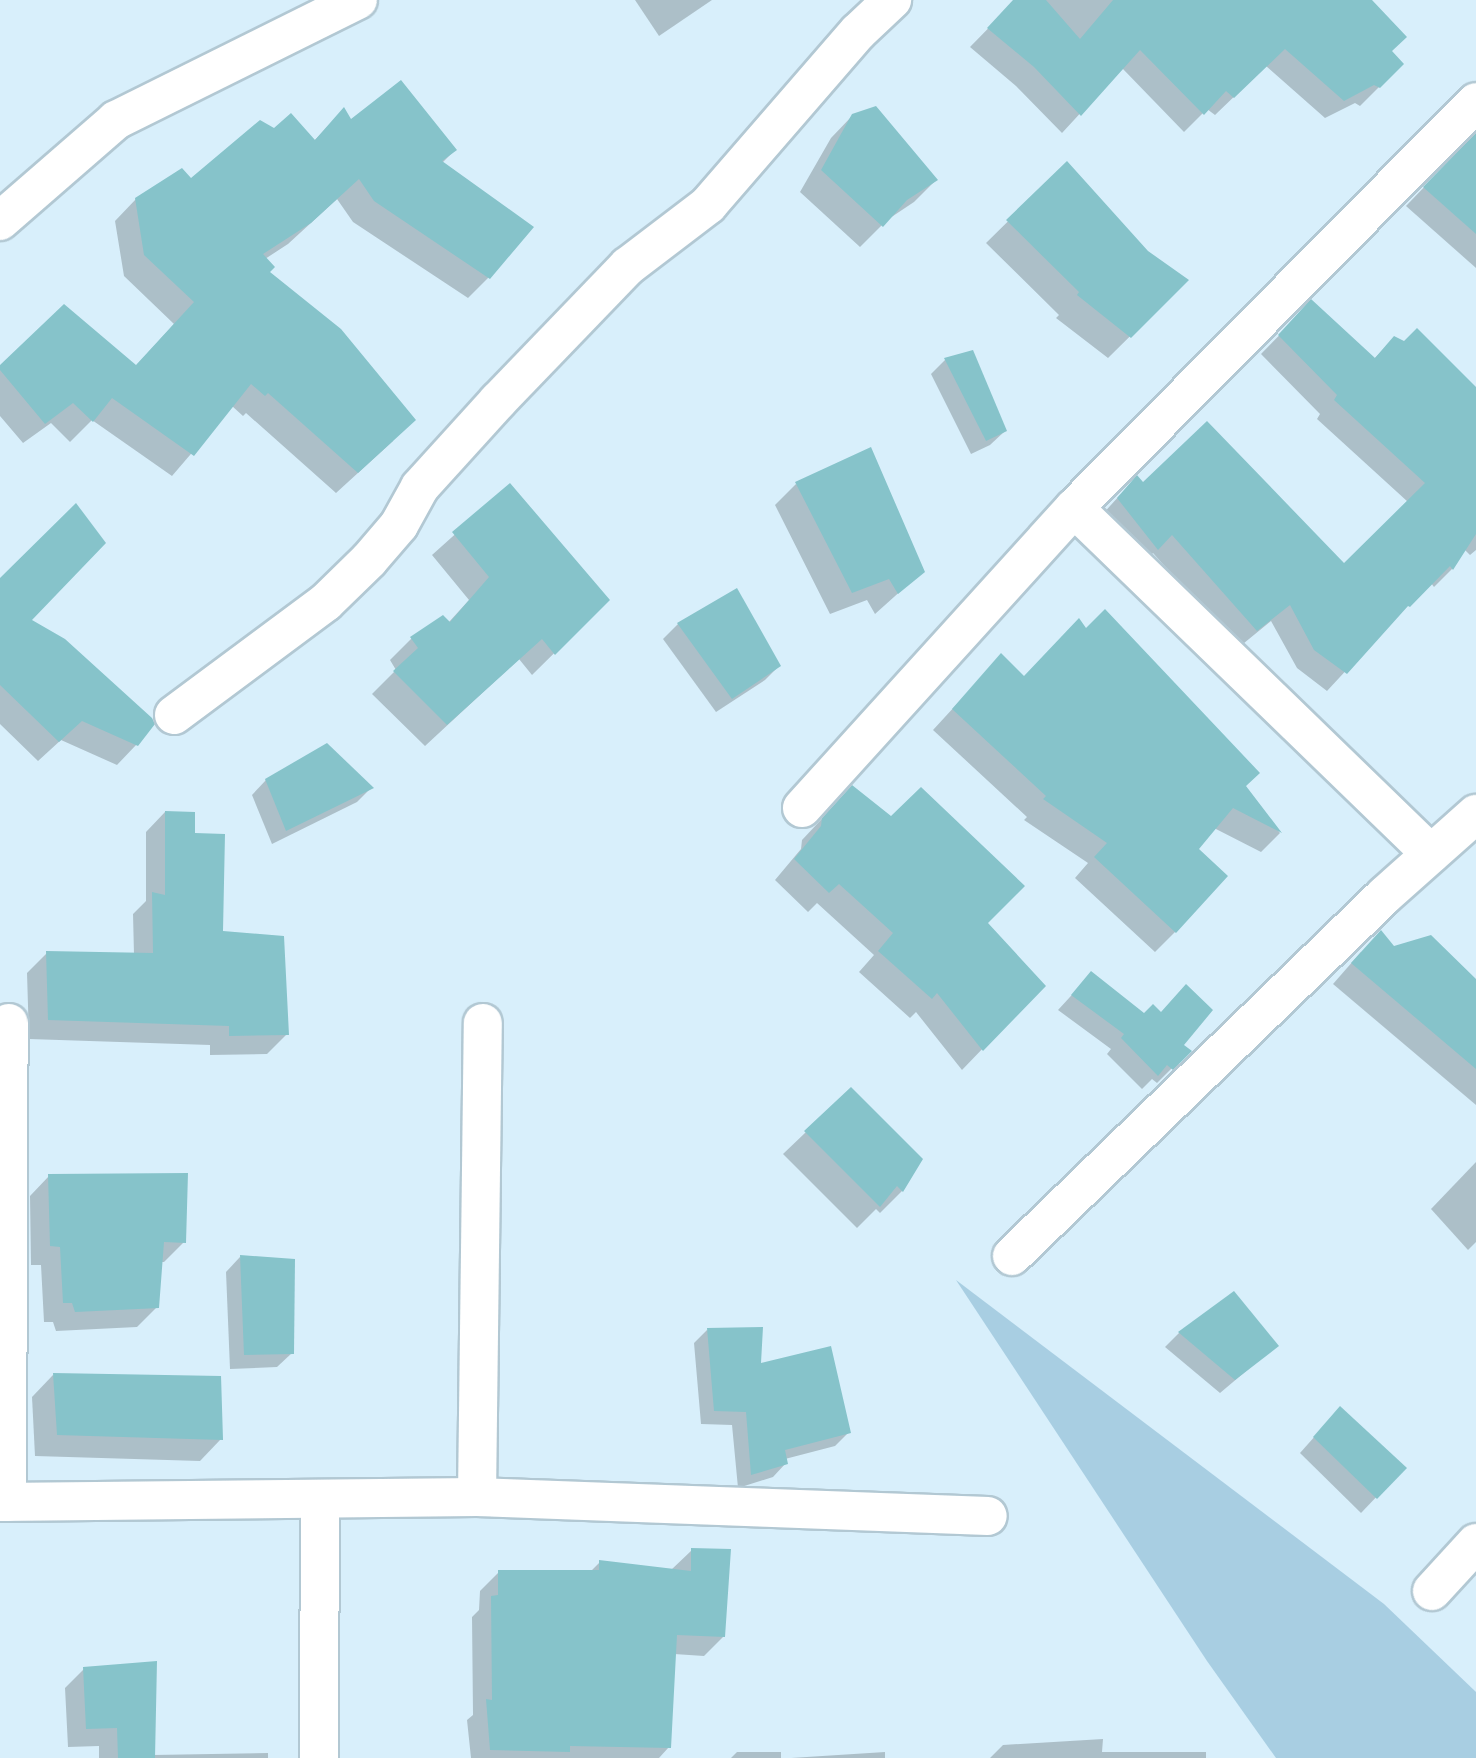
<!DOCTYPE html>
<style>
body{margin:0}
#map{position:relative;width:1476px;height:1758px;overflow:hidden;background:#d8effb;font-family:"Roboto Condensed",sans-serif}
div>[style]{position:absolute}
.green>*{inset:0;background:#a8cee2}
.shadow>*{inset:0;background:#0003}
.building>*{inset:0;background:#86c3ca}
.roads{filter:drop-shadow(2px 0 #b2c8d3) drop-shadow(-2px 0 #b2c8d3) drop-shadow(0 2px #b2c8d3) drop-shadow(0 -2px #b2c8d3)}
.street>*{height:38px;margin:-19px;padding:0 19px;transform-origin:19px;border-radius:19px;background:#fff}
span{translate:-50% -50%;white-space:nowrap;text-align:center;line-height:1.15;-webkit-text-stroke:5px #f1faff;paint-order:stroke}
</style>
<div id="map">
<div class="green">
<div style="clip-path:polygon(956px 1280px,1384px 1604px,1476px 1692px,1476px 1758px,1276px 1758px,1207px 1661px)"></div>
</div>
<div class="shadow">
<div style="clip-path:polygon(635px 0,712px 0,659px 36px)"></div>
<div style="clip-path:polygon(1016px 0,1370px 0,1390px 51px,1402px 64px,1360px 106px,1355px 103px,1325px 118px,1266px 66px,1215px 115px,1207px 109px,1184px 132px,1122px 68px,1062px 133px,1016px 86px,970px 47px)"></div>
<div style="clip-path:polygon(343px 110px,350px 121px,455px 150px,442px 163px,489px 277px,468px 298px,353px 222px,337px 199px,288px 244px,265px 259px,268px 272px,393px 441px,336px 493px,246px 413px,243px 416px,232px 406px,172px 476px,92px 420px,70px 442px,51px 423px,23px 443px,0 416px,0 367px,135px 367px,174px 324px,124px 276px,115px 221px,136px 199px,191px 181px,274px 130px,314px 141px)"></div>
<div style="clip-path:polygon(853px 115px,936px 180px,914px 202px,887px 220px,860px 247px,800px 192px,831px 138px)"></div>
<div style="clip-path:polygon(1476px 133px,1476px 268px,1406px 206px)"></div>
<div style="clip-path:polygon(1067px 163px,1147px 252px,1187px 280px,1108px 358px,1056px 318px,1059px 315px,986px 243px)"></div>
<div style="clip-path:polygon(1312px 302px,1374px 359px,1394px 338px,1476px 389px,1476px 550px,1470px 555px,1464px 549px,1452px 569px,1434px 587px,1431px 583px,1390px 623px,1327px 691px,1297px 668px,1271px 621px,1238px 648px,1153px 553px,1139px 567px,1100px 517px,1120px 495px,1143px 484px,1344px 565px,1408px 502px,1317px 419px,1320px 414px,1261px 354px)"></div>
<div style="clip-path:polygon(972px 352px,1005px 431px,990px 445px,971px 454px,931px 374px,945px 360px)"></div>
<div style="clip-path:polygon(796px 484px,923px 571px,875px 614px,867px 600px,830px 614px,775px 505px)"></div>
<div style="clip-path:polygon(510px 485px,608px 600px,532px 675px,519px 659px,425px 746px,372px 694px,396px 670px,390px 660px,412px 638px,449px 622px,469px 600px,432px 555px)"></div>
<div style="clip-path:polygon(0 580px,29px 620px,137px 744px,117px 765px,61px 740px,38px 761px,0 724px)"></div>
<div style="clip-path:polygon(736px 590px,779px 666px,765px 680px,716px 712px,663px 639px,678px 624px)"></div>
<div style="clip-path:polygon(1086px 630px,1244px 787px,1280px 833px,1261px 852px,1214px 828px,1197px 849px,1175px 932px,1155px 952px,1075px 878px,1088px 863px,1024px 820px,1027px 817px,933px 730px,1001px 656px,1024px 678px)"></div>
<div style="clip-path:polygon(266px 780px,371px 788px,357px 802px,272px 844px,252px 795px)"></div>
<div style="clip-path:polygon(832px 808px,891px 819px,1043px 986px,962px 1070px,916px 1012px,910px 1018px,859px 972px,874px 955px,817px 903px,808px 912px,775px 880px,801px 849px,802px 840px)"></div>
<div style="clip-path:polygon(165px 812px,194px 835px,222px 933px,287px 1034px,267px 1054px,210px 1055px,210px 1045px,29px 1039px,27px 973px,47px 953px,134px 955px,133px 914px,146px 901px,146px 832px)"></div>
<div style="clip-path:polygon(1393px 948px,1476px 982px,1476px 1105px,1333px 984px,1361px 952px)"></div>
<div style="clip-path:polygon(1092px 973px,1189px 1051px,1157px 1083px,1152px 1079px,1142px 1089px,1107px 1054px,1111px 1049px,1058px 1010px)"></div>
<div style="clip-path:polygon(850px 1090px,920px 1159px,902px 1191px,880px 1213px,876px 1209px,857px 1228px,783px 1154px)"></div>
<div style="clip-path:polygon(1476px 1162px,1476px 1242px,1468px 1250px,1431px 1209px)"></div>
<div style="clip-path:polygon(49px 1176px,184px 1242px,164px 1262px,159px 1262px,157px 1307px,137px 1327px,56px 1331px,53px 1322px,44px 1322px,41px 1265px,31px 1265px,30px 1196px)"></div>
<div style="clip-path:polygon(240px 1257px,292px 1353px,277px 1367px,230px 1369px,226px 1272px)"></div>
<div style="clip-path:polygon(1234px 1293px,1277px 1345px,1220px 1393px,1165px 1347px,1179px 1333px)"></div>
<div style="clip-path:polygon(707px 1330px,759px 1365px,849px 1432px,835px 1446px,785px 1459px,786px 1463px,773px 1477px,738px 1488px,732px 1425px,701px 1424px,694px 1343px)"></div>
<div style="clip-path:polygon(53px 1375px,221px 1439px,200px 1461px,35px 1456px,32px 1397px)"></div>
<div style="clip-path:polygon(1340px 1408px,1404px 1468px,1361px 1513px,1300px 1453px)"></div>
<div style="clip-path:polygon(692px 1550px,724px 1636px,704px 1656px,674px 1654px,669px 1747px,659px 1758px,471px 1758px,467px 1720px,473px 1715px,472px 1617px,479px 1610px,480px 1591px,499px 1572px,590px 1572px,600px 1562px,671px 1570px)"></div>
<div style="clip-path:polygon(84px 1669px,153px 1755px,268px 1753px,268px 1758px,99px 1758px,99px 1746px,68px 1747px,65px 1688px)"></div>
<div style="clip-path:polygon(1103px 1739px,1102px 1752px,1206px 1752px,1206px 1758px,990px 1758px,1003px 1745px)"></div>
<div style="clip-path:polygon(737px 1752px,781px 1752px,781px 1758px,731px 1758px)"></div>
<div style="clip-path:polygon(885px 1752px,885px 1758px,791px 1758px)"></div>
</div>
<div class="building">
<div style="clip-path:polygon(1013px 0,1046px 0,1080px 39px,1113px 0,1372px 0,1407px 37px,1392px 51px,1404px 64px,1380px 88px,1374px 85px,1344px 101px,1285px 49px,1234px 98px,1226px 91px,1204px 115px,1140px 50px,1081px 116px,1034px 67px,987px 28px)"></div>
<div style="clip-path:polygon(401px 80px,457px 150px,442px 161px,534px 227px,490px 279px,374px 201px,359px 179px,311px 223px,263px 254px,275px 267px,270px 272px,341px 329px,416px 420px,358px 473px,268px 393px,265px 396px,251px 384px,194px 456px,112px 398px,93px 422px,73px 403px,45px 424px,0 370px,0 365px,64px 304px,136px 365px,194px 302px,144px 255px,135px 198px,182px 168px,191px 178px,260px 120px,274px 128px,291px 113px,315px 140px,344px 107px,351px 119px)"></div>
<div style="clip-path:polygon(876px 106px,938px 180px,907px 200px,883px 227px,821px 170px,852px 114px)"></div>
<div style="clip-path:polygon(1476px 133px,1476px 234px,1423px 187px)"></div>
<div style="clip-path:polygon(1067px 161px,1148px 251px,1189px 280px,1131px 338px,1077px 295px,1079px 292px,1006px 220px)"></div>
<div style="clip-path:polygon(1311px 299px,1375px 358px,1394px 336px,1404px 341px,1417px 328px,1476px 387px,1476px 534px,1453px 570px,1450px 566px,1410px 607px,1408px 606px,1347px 674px,1314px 650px,1290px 605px,1257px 631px,1172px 535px,1158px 550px,1117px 498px,1137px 475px,1143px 482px,1207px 421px,1344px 563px,1425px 483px,1334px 400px,1337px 395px,1278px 335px)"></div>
<div style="clip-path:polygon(973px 350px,1007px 431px,986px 441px,944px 358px)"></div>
<div style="clip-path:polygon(871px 447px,925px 572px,898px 594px,889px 579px,852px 593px,795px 482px)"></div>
<div style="clip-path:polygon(510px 483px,610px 600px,555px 655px,542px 639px,447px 725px,393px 671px,418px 648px,410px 637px,443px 615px,450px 622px,489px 577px,452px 532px)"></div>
<div style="clip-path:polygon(76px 503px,106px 543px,32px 620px,65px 639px,152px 718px,155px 724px,138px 746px,82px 721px,59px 742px,0 685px,0 578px)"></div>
<div style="clip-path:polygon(737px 588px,781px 666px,732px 699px,677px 623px)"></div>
<div style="clip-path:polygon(1105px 609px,1260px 773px,1246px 786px,1282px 833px,1233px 808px,1199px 849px,1228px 876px,1176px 933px,1094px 857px,1107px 843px,1043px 799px,1046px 796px,952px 709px,1001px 653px,1024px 676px,1079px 618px,1086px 628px)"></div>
<div style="clip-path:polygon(327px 743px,374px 788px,286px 831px,265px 779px)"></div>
<div style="clip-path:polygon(852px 785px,891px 816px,921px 787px,1025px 886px,988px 923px,1046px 986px,983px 1051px,937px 993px,932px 999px,878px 951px,893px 933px,839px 884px,829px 893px,794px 859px,821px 826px,822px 818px)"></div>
<div style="clip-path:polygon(165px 811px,195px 812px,195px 833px,225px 834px,223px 931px,284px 936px,289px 1035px,229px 1036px,229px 1026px,48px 1020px,46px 951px,153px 953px,152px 892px,165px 895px)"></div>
<div style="clip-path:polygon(1381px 930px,1394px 946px,1431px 935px,1476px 979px,1476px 1069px,1351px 963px)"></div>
<div style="clip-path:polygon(1091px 971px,1144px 1013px,1153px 1004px,1161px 1012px,1186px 984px,1213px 1010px,1184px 1045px,1192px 1051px,1173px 1070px,1167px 1065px,1158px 1076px,1121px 1038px,1124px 1034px,1071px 995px)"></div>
<div style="clip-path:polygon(851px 1087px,923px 1159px,903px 1192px,897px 1186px,880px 1207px,804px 1131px)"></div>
<div style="clip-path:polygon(188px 1173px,186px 1243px,164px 1242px,159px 1308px,75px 1312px,72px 1303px,63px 1303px,60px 1247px,50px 1246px,48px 1174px)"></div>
<div style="clip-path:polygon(240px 1255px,295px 1259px,294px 1354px,244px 1355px)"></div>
<div style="clip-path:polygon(1234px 1291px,1279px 1346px,1235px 1380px,1178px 1332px)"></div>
<div style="clip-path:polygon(763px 1327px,761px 1363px,831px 1346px,851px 1433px,785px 1450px,788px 1464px,751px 1475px,746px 1412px,714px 1411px,707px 1328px)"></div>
<div style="clip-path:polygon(53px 1373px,221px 1376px,223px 1440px,57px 1435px)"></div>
<div style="clip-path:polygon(1340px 1406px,1407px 1468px,1377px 1499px,1313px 1437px)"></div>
<div style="clip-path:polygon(691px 1548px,731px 1549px,725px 1637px,677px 1635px,671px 1748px,570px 1746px,570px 1752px,490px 1750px,486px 1699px,492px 1700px,491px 1596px,498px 1595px,498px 1570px,599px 1570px,599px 1560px,691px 1571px)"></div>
<div style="clip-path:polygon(157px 1661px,155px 1758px,118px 1758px,117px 1728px,86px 1729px,83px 1667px)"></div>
</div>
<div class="roads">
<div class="street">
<div style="left:0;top:221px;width:154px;rotate:-41deg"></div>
<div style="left:116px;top:120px;width:270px;rotate:-26.4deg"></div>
<div style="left:1074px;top:508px;width:497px;rotate:44.1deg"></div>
<div style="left:174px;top:715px;width:189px;rotate:-36.6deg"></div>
<div style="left:326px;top:602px;width:60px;rotate:-44.3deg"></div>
<div style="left:369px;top:560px;width:46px;rotate:-49.4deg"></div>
<div style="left:399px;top:525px;width:43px;rotate:-61.1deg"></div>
<div style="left:420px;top:487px;width:116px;rotate:-47.8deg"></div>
<div style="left:498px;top:401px;width:187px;rotate:-46.1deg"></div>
<div style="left:628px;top:266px;width:101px;rotate:-37.3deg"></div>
<div style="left:708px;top:205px;width:229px;rotate:-49.1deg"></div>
<div style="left:858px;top:32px;width:47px;rotate:-43.3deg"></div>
<div style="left:802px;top:808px;width:405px;rotate:-47.8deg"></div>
<div style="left:1074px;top:508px;width:571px;rotate:-45.28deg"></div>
<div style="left:1012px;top:1256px;width:519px;rotate:-44.06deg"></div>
<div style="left:1385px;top:895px;width:122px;rotate:-41.7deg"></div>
<div style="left:477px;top:1497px;width:474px;rotate:-89.3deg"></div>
<div style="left:0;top:1502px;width:477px;rotate:-0.6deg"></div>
<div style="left:477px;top:1497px;width:511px;rotate:2.13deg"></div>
<div style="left:7px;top:1502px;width:479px;rotate:-89.8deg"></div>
<div style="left:1432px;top:1591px;width:65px;rotate:-47.5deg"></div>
<div style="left:319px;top:1758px;width:259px;rotate:-89.8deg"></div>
</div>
</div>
</div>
